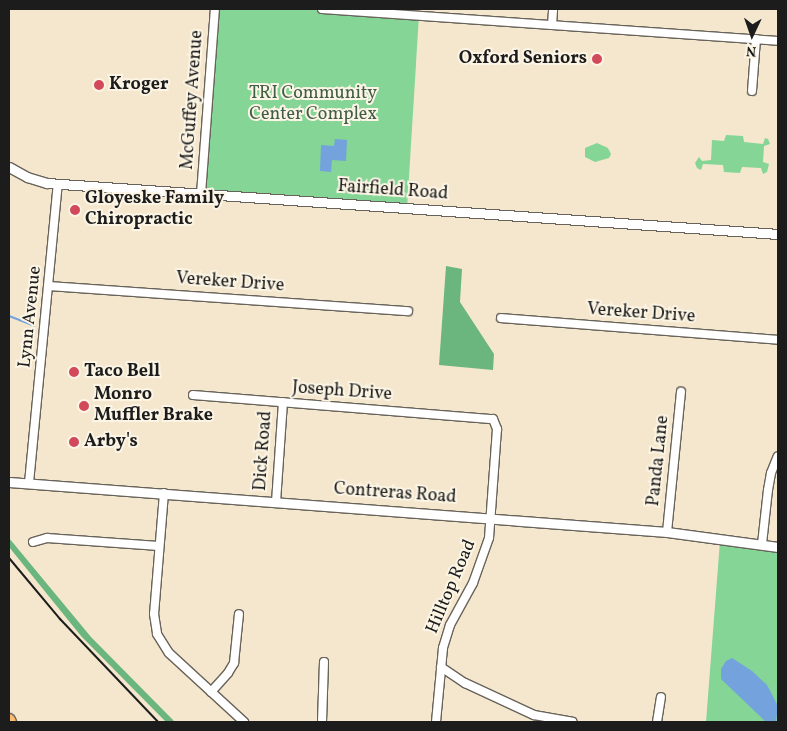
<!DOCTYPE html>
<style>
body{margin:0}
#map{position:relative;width:787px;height:731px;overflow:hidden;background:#f5e7cd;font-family:Vollkorn,serif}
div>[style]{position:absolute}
.green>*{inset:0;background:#84d596}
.forest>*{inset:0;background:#6bb67f}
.water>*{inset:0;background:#73a2dc}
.stream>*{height:2px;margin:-1px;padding:0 1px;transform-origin:1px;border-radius:1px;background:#73a2dc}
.roads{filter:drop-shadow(1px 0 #68635a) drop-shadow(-1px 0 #68635a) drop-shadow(0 1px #68635a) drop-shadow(0 -1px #68635a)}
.minor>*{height:8px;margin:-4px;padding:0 4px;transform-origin:4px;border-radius:4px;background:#fff}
.tertiary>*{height:9px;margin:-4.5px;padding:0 4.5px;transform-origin:4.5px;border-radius:4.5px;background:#fff}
.trunk>*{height:12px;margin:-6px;padding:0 6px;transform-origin:6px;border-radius:6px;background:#febc70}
.rail>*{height:2px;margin:-1px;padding:0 1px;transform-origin:1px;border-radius:1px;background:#1c1c1c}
.dots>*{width:14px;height:14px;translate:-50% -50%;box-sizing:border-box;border:2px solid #fcf5e5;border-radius:50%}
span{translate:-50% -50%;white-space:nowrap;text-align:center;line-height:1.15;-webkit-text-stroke:4px #fcf5e5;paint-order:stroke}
.poi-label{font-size:18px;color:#1c1c1c;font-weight:700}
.right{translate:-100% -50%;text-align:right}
.left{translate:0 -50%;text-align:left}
.park-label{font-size:18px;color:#405d47}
.street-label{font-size:18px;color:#1c1c1c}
.frame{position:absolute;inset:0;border:10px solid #1c1c1c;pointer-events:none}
.north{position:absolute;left:727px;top:10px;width:50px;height:50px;-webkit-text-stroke:4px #fcf5e5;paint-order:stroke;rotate:183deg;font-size:14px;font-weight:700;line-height:20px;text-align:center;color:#1c1c1c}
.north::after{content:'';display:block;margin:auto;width:18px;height:22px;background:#1c1c1c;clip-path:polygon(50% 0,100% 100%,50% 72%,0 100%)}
</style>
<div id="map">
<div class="green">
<div style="clip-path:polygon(215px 9px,322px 9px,419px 15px,407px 209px,201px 194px)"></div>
<div style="clip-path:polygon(726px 135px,743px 136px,744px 142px,763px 144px,765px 138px,768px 139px,770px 144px,764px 146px,763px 162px,769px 164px,767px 172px,763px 174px,761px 168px,742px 167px,740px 173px,724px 172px,723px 165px,703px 164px,701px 170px,697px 168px,695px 163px,699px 157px,702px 161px,711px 160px,712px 140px,724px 141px)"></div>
<div style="clip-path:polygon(597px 143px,608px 148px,611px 154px,609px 158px,595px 162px,585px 157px,585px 148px)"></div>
<div style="clip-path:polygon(720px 541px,778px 551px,778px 722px,706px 722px)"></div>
</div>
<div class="forest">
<div style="clip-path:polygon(446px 266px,462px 269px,460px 302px,494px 354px,493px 370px,439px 365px)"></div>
<div style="clip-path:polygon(9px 538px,91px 637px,175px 722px,166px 722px,81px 636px,9px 547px)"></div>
</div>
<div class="water">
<div style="clip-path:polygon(335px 139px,347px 140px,346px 161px,332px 160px,331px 172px,320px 171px,321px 145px,334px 146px)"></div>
<div style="clip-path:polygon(732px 658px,752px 671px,767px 685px,778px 706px,776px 722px,766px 722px,721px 679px,721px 669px,726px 661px)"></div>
</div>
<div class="stream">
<div style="left:9px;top:316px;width:28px;rotate:21deg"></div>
</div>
<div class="roads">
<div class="minor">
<div style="left:322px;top:9px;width:457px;rotate:4deg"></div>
<div style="left:552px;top:25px;width:16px;rotate:-86deg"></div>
<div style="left:752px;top:91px;width:52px;rotate:-85.6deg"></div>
<div style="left:201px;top:194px;width:186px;rotate:-85.7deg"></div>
<div style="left:49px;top:286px;width:360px;rotate:4deg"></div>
<div style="left:501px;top:318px;width:278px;rotate:4.5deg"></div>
<div style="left:193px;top:395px;width:301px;rotate:4.6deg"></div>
<div style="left:493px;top:419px;width:11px;rotate:68deg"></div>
<div style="left:497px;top:429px;width:109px;rotate:94.2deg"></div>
<div style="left:489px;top:538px;width:48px;rotate:109.6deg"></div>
<div style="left:473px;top:583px;width:48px;rotate:118.7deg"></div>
<div style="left:450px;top:625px;width:24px;rotate:107deg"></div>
<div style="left:443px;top:648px;width:74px;rotate:95.4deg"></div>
<div style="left:29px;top:483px;width:300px;rotate:-84.5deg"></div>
<div style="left:164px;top:493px;width:121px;rotate:94.7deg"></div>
<div style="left:154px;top:614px;width:20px;rotate:81deg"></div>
<div style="left:157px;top:634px;width:22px;rotate:58deg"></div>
<div style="left:169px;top:653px;width:102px;rotate:42.6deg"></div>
<div style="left:276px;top:502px;width:100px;rotate:-86deg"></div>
<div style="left:667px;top:532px;width:141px;rotate:-84.3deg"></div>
<div style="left:33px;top:542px;width:15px;rotate:-16deg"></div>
<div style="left:47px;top:538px;width:112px;rotate:4.1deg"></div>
<div style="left:762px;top:544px;width:54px;rotate:-83.7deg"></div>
<div style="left:768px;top:490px;width:17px;rotate:-80deg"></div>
<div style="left:771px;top:473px;width:18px;rotate:-68deg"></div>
<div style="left:441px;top:667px;width:29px;rotate:34deg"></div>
<div style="left:465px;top:683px;width:76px;rotate:24.9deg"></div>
<div style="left:534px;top:715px;width:39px;rotate:10deg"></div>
<div style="left:211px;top:692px;width:25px;rotate:-48deg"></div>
<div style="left:228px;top:673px;width:12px;rotate:-59deg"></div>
<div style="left:234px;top:663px;width:49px;rotate:-84.2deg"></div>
<div style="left:322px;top:722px;width:60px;rotate:-88.1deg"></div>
<div style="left:657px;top:722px;width:25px;rotate:-81deg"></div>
</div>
<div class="tertiary">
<div style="left:9px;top:167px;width:21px;rotate:29deg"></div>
<div style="left:27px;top:177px;width:21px;rotate:17deg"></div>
<div style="left:47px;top:183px;width:733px;rotate:3.99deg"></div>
<div style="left:9px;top:482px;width:660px;rotate:4.35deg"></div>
<div style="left:667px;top:532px;width:112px;rotate:7.7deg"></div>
</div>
<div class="trunk">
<div style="left:9px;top:720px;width:2px;rotate:63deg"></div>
</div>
</div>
<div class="rail">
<div style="left:9px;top:558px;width:80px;rotate:50.1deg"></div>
<div style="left:60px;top:619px;width:142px;rotate:46.4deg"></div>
</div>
<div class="dots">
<div style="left:597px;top:59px;background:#d1495b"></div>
<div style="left:99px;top:85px;background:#d1495b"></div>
<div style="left:75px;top:210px;background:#d1495b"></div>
<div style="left:74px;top:372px;background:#d1495b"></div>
<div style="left:84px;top:406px;background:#d1495b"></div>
<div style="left:74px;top:442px;background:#d1495b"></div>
</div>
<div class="poi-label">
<span class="right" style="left:587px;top:59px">Oxford Seniors</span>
<span class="left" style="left:109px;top:85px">Kroger</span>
<span class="left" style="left:85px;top:210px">Gloyeske Family<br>Chiropractic</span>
<span class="left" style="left:84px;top:372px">Taco Bell</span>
<span class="left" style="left:94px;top:406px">Monro<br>Muffler Brake</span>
<span class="left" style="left:84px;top:442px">Arby's</span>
</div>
<div class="park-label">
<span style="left:313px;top:105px">TRI Community<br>Center Complex</span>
</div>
<div class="street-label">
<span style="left:193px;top:100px;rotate:-86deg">McGuffey Avenue</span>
<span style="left:393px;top:191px;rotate:4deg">Fairfield Road</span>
<span style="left:230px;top:283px;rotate:4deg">Vereker Drive</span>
<span style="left:641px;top:314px;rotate:4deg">Vereker Drive</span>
<span style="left:31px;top:317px;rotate:-84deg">Lynn Avenue</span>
<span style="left:342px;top:392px;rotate:4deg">Joseph Drive</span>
<span style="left:264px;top:451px;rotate:-86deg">Dick Road</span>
<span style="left:659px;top:461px;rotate:-84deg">Panda Lane</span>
<span style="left:395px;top:494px;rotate:4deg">Contreras Road</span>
<span style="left:452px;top:587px;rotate:-67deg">Hilltop Road</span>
</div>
<div class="frame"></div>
<div class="north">N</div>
</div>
